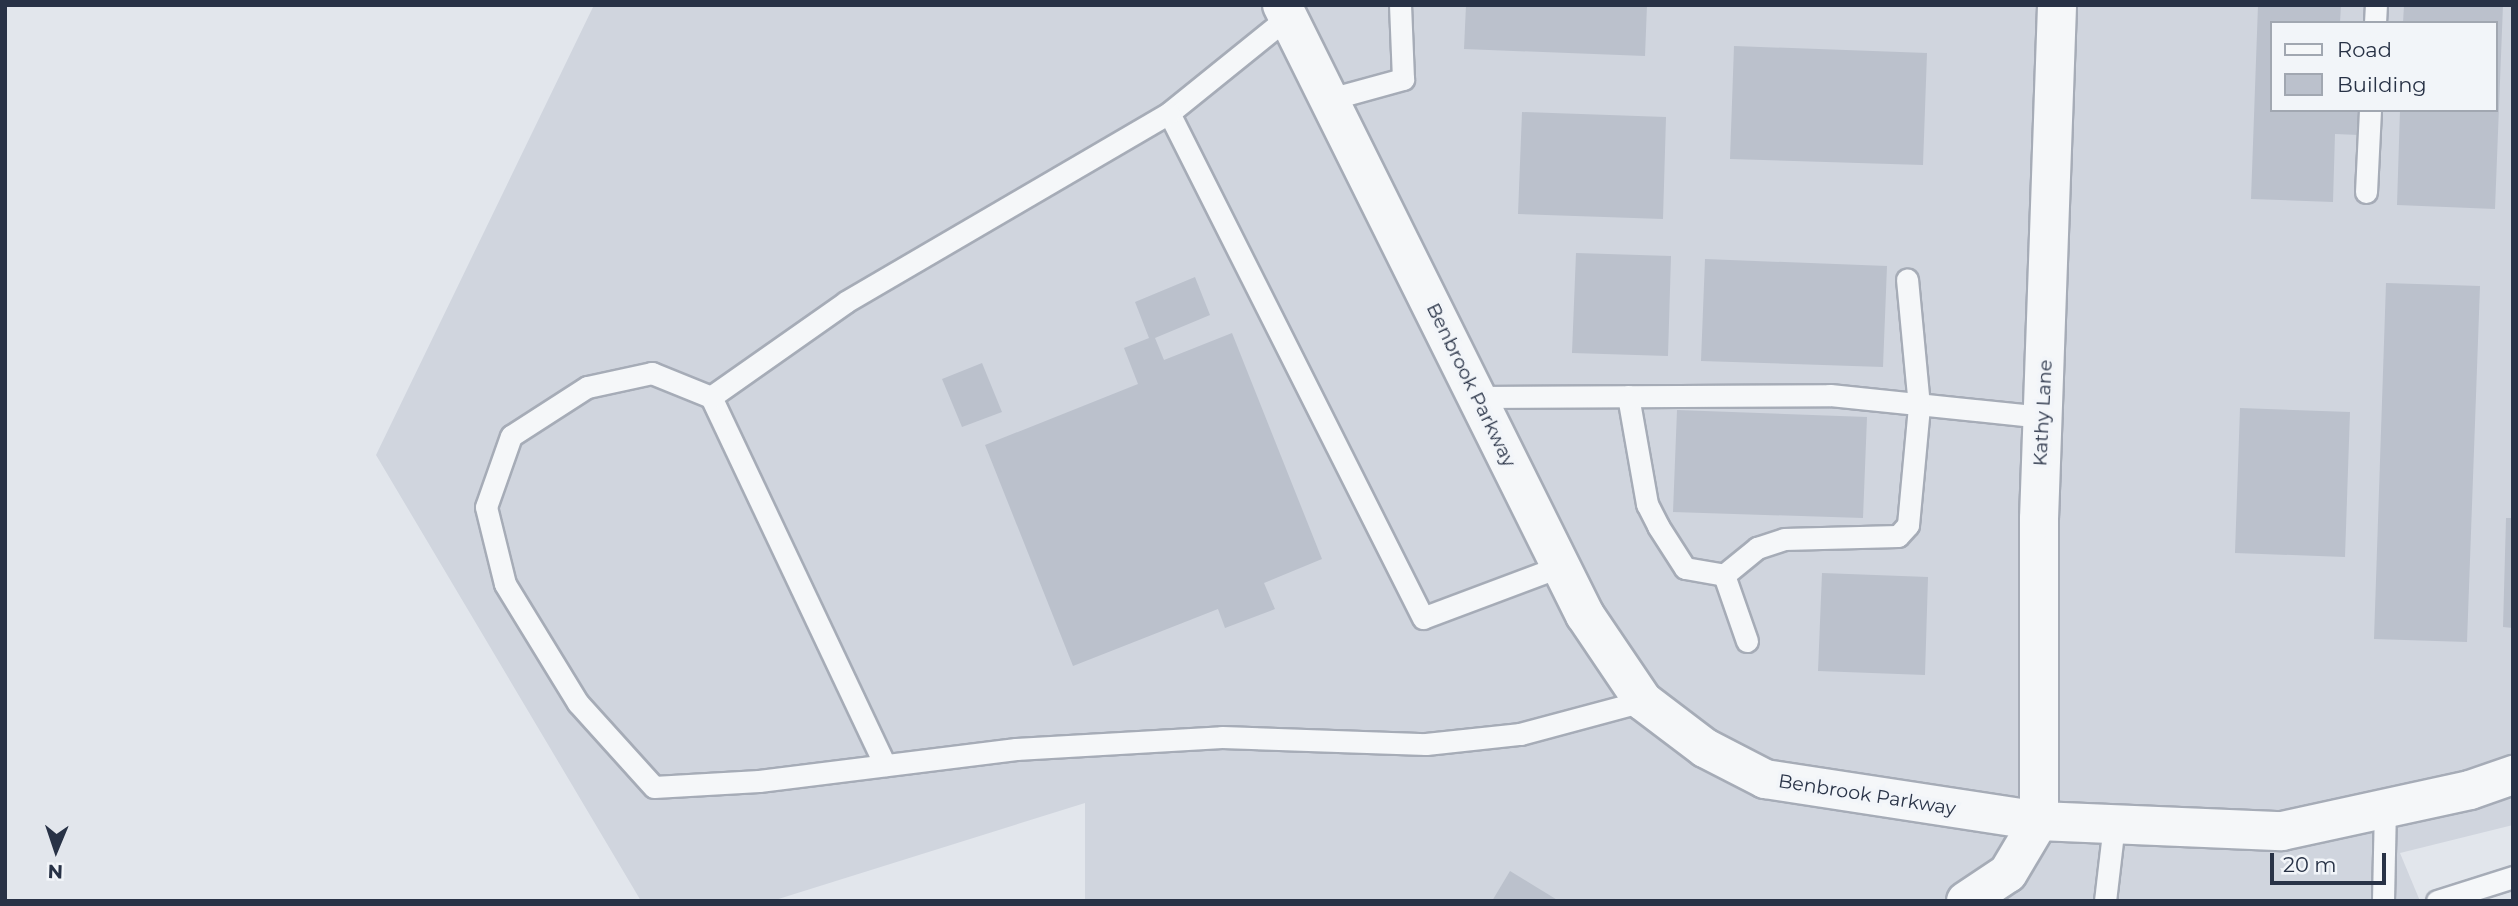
<!DOCTYPE html>
<style>
body{margin:0}
#map{position:relative;width:2518px;height:906px;overflow:hidden;background:#e2e6ec;font-family:Montserrat,sans-serif}
div>[style]{position:absolute}
.built>*{inset:0;background:#d0d5de}
.building>*{inset:0;background:#bbc1cc}
.roads{filter:drop-shadow(2px 0 #a6acb7) drop-shadow(-2px 0 #a6acb7) drop-shadow(0 2px #a6acb7) drop-shadow(0 -2px #a6acb7)}
.service>*{height:21px;margin:-10.5px;padding:0 10.5px;transform-origin:10.5px;border-radius:10.5px;background:#f5f7f9}
.minor>*{height:38px;margin:-19px;padding:0 19px;transform-origin:19px;border-radius:19px;background:#f5f7f9}
span{translate:-50% -50%;white-space:nowrap;text-align:center;line-height:1.15;-webkit-text-stroke:7px #f2f5f9;paint-order:stroke}
.street-label{font-size:19px;color:#283246}
.frame{position:absolute;inset:0;border:7px solid #283246;pointer-events:none}
.legend{position:absolute;left:2270px;top:21px;width:228px;height:91px;box-sizing:border-box;background:#f2f5f9;border:2px solid #a1a7b1;margin:0;padding:9px 12px;list-style:none;font-size:21px;color:#283246}
.legend li{display:flex;align-items:center;gap:14px;height:35px}
.legend b{width:35px;border:2px solid #a1a7b1}
.north{position:absolute;left:21px;top:815px;width:70px;height:70px;-webkit-text-stroke:5px #f2f5f9;paint-order:stroke;rotate:182deg;font-size:19px;font-weight:700;line-height:28px;text-align:center;color:#283246}
.north::after{content:'';display:block;margin:auto;width:24px;height:32px;background:#283246;clip-path:polygon(50% 0,100% 100%,50% 72%,0 100%)}
.scale{position:absolute;left:2270px;top:853px;width:116px;height:32px;box-sizing:border-box;border:4px solid #283246;border-top:0;padding-left:9px;font-size:21px;line-height:24px;white-space:nowrap;color:#283246;-webkit-text-stroke:5px #f2f5f9;paint-order:stroke}
</style>
<div id="map">
<div class="built">
<div style="clip-path:polygon(evenodd,594px 5px,2513px 5px,2513px 825px,2400px 853px,2420px 901px,1085px 901px,1085px 803px,772px 901px,641px 901px,376px 455px,594px 5px,2271px 23px,2495px 23px,2495px 110px,2271px 110px,2271px 23px)"></div>
</div>
<div class="building">
<div style="clip-path:polygon(1466px 5px,1647px 5px,1645px 56px,1464px 49px)"></div>
<div style="clip-path:polygon(2258px 5px,2341px 5px,2340px 23px,2271px 23px,2271px 110px,2359px 110px,2359px 135px,2335px 134px,2333px 202px,2251px 199px)"></div>
<div style="clip-path:polygon(2404px 5px,2503px 5px,2495px 209px,2397px 205px,2400px 110px,2495px 110px,2495px 23px,2403px 23px)"></div>
<div style="clip-path:polygon(1734px 46px,1927px 53px,1923px 165px,1730px 159px)"></div>
<div style="clip-path:polygon(1522px 112px,1666px 117px,1663px 219px,1518px 214px)"></div>
<div style="clip-path:polygon(1576px 253px,1671px 256px,1668px 356px,1572px 353px)"></div>
<div style="clip-path:polygon(1705px 259px,1887px 266px,1883px 367px,1701px 361px)"></div>
<div style="clip-path:polygon(1195px 277px,1210px 315px,1155px 338px,1164px 360px,1232px 333px,1322px 559px,1264px 583px,1275px 609px,1225px 628px,1218px 609px,1073px 666px,985px 445px,1138px 384px,1124px 348px,1149px 338px,1135px 302px)"></div>
<div style="clip-path:polygon(2386px 283px,2480px 286px,2467px 642px,2374px 639px)"></div>
<div style="clip-path:polygon(982px 363px,1002px 412px,962px 427px,942px 379px)"></div>
<div style="clip-path:polygon(2240px 408px,2350px 412px,2345px 557px,2235px 553px)"></div>
<div style="clip-path:polygon(1677px 410px,1867px 417px,1863px 518px,1673px 512px)"></div>
<div style="clip-path:polygon(2506px 518px,2513px 518px,2513px 628px,2503px 627px)"></div>
<div style="clip-path:polygon(1822px 573px,1928px 577px,1925px 675px,1818px 671px)"></div>
<div style="clip-path:polygon(1510px 871px,1559px 901px,1492px 901px)"></div>
</div>
<div class="roads">
<div class="service">
<div style="left:2375px;top:23px;width:18px;rotate:-87deg"></div>
<div style="left:1330px;top:99px;width:76px;rotate:-15.3deg"></div>
<div style="left:1403px;top:79px;width:74px;rotate:-92.3deg"></div>
<div style="left:1169px;top:113px;width:154px;rotate:-38.9deg"></div>
<div style="left:2366px;top:192px;width:82px;rotate:-87.2deg"></div>
<div style="left:1628px;top:396px;width:110px;rotate:80deg"></div>
<div style="left:1647px;top:504px;width:25px;rotate:63deg"></div>
<div style="left:1658px;top:526px;width:50px;rotate:57.3deg"></div>
<div style="left:1685px;top:568px;width:40px;rotate:10deg"></div>
<div style="left:711px;top:397px;width:407px;rotate:64.7deg"></div>
<div style="left:1477px;top:397px;width:353px;rotate:-0.3deg"></div>
<div style="left:1830px;top:395px;width:214px;rotate:5.9deg"></div>
<div style="left:1561px;top:566px;width:147px;rotate:159.4deg"></div>
<div style="left:1423px;top:618px;width:565px;rotate:-116.7deg"></div>
<div style="left:1169px;top:113px;width:374px;rotate:149.7deg"></div>
<div style="left:846px;top:302px;width:165px;rotate:144.9deg"></div>
<div style="left:711px;top:397px;width:64px;rotate:-157.9deg"></div>
<div style="left:652px;top:373px;width:66px;rotate:167.8deg"></div>
<div style="left:587px;top:387px;width:90px;rotate:147.2deg"></div>
<div style="left:511px;top:436px;width:75px;rotate:109.4deg"></div>
<div style="left:486px;top:507px;width:79px;rotate:76.1deg"></div>
<div style="left:505px;top:584px;width:140px;rotate:58.5deg"></div>
<div style="left:578px;top:703px;width:113px;rotate:47.9deg"></div>
<div style="left:654px;top:787px;width:105px;rotate:-3.3deg"></div>
<div style="left:759px;top:781px;width:259px;rotate:-7.1deg"></div>
<div style="left:1016px;top:749px;width:206px;rotate:-3.3deg"></div>
<div style="left:1222px;top:737px;width:204px;rotate:2deg"></div>
<div style="left:1426px;top:744px;width:95px;rotate:-6.1deg"></div>
<div style="left:1520px;top:734px;width:127px;rotate:-15deg"></div>
<div style="left:1747px;top:641px;width:70px;rotate:-109.2deg"></div>
<div style="left:1724px;top:575px;width:43px;rotate:-39.3deg"></div>
<div style="left:1757px;top:548px;width:28px;rotate:-18deg"></div>
<div style="left:1784px;top:539px;width:114px;rotate:-1.5deg"></div>
<div style="left:1898px;top:536px;width:15px;rotate:-48deg"></div>
<div style="left:1908px;top:525px;width:120px;rotate:-84.7deg"></div>
<div style="left:1919px;top:406px;width:127px;rotate:-95.4deg"></div>
<div style="left:2105px;top:901px;width:78px;rotate:-83.3deg"></div>
<div style="left:2383px;top:901px;width:92px;rotate:-88.8deg"></div>
<div style="left:2437px;top:901px;width:80px;rotate:-17.5deg"></div>
</div>
<div class="minor">
<div style="left:1282px;top:5px;width:681px;rotate:63.59deg"></div>
<div style="left:1585px;top:615px;width:104px;rotate:56deg"></div>
<div style="left:1643px;top:701px;width:78px;rotate:37.2deg"></div>
<div style="left:1705px;top:748px;width:68px;rotate:27.3deg"></div>
<div style="left:1765px;top:779px;width:277px;rotate:8.7deg"></div>
<div style="left:2039px;top:821px;width:243px;rotate:2.4deg"></div>
<div style="left:2282px;top:831px;width:192px;rotate:-12.3deg"></div>
<div style="left:2470px;top:790px;width:46px;rotate:-19.2deg"></div>
<div style="left:1966px;top:901px;width:50px;rotate:-33.7deg"></div>
<div style="left:2008px;top:873px;width:61px;rotate:-59.2deg"></div>
<div style="left:2039px;top:821px;width:302px;rotate:-90deg"></div>
<div style="left:2039px;top:519px;width:514px;rotate:-87.99deg"></div>
</div>
</div>
<div class="street-label">
<span style="left:1471px;top:385px;rotate:64deg">Benbrook Parkway</span>
<span style="left:2043px;top:413px;rotate:-87deg">Kathy Lane</span>
<span style="left:1867px;top:795px;rotate:9deg">Benbrook Parkway</span>
</div>
<div class="frame"></div>
<ul class="legend">
<li><b style="height:9px;background:#f5f7f9"></b>Road</li>
<li><b style="height:19px;background:#bbc1cc"></b>Building</li>
</ul>
<div class="north">N</div>
<div class="scale">20 m</div>
</div>
